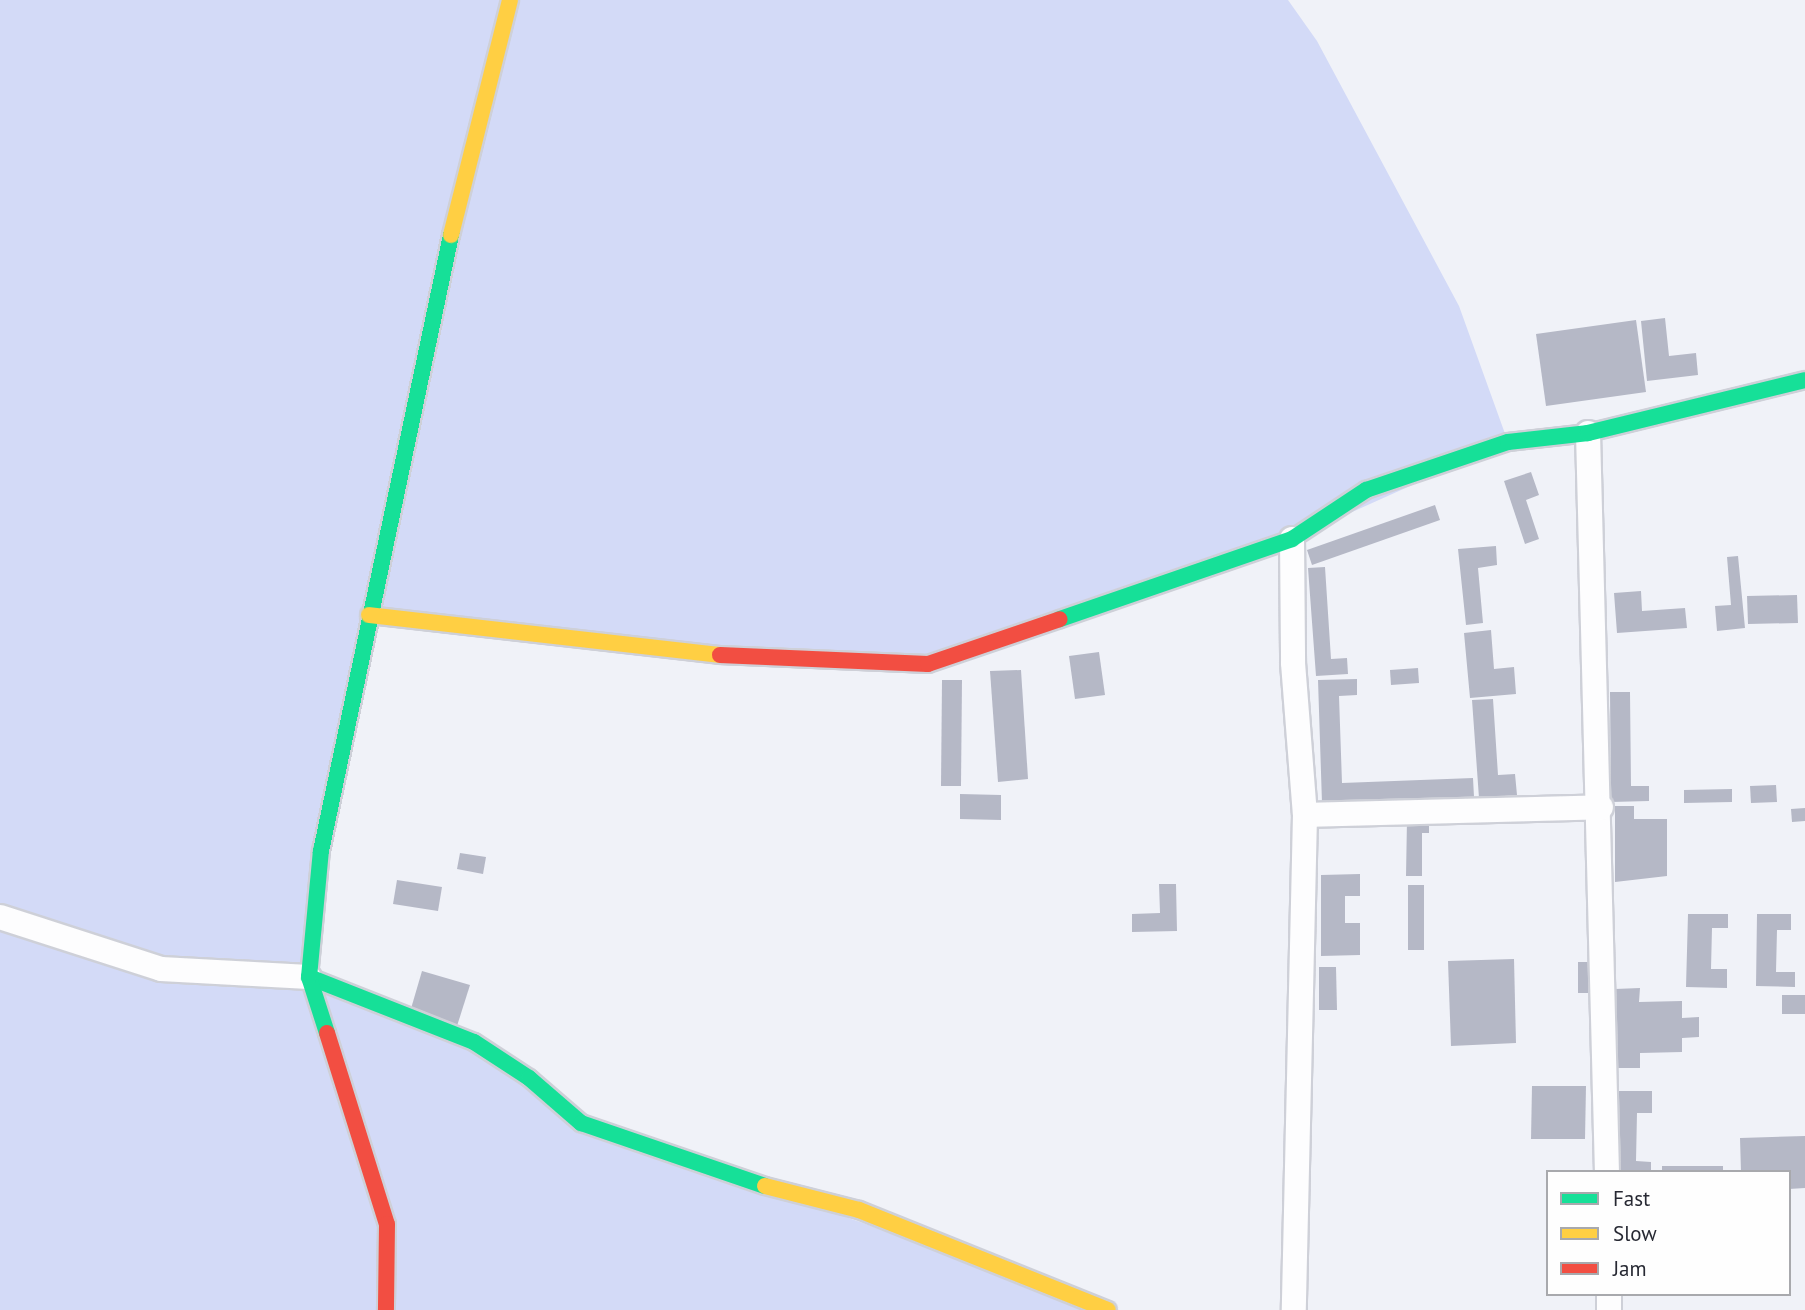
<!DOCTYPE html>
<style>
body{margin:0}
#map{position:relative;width:1805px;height:1310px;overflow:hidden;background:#f0f2f8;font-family:"PT Sans",sans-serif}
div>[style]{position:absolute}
.green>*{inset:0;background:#d3daf7}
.building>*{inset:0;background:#b5b8c6}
.roads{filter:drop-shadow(2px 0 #ced0d8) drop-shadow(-2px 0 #ced0d8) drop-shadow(0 2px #ced0d8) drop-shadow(0 -2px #ced0d8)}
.street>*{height:24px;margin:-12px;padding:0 12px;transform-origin:12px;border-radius:12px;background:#fdfdfe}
.fast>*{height:16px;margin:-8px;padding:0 8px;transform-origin:8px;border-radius:8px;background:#16e098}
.slow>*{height:16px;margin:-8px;padding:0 8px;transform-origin:8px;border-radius:8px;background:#ffcf43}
.jam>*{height:16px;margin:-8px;padding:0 8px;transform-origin:8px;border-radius:8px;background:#f24e42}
span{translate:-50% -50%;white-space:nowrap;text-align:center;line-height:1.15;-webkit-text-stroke:5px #fefefe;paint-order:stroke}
.legend{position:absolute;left:1546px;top:1170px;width:245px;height:126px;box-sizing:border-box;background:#fefefe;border:2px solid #a8a9ad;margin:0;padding:9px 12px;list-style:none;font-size:21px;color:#272933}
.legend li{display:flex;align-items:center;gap:14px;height:35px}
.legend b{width:35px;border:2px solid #a8a9ad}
</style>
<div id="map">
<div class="green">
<div style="clip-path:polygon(0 0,1288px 0,1317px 41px,1459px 306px,1508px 442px,1292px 539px,928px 664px,369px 615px,309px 977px,474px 1042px,581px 1123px,1108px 1310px,0 1310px)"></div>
</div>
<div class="building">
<div style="clip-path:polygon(1665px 318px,1669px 356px,1696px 353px,1698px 375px,1647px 381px,1641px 321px)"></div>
<div style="clip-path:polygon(1636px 320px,1646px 392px,1546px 406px,1536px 334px)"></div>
<div style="clip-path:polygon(1531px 472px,1539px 495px,1526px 500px,1539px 539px,1525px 544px,1504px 481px)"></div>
<div style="clip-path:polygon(1435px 505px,1440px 520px,1312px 565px,1307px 550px)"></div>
<div style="clip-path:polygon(1496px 546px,1497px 565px,1478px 568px,1483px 623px,1466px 625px,1458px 549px)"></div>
<div style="clip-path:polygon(1738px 556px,1745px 628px,1717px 631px,1715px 606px,1731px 605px,1727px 557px)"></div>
<div style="clip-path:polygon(1325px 567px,1331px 659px,1347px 658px,1348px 674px,1316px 676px,1308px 568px)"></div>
<div style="clip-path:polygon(1641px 591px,1642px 611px,1685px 608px,1687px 628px,1617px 633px,1614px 593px)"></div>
<div style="clip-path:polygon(1797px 595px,1798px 623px,1748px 624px,1747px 596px)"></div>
<div style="clip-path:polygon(1491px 630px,1494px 669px,1514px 667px,1516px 694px,1470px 698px,1464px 633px)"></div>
<div style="clip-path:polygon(1099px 652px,1105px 695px,1075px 699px,1069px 656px)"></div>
<div style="clip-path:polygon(1418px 668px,1419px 683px,1391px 685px,1390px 670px)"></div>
<div style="clip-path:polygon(1021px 670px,1028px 779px,998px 782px,990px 671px)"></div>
<div style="clip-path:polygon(1357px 679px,1357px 695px,1339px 696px,1342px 783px,1473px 778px,1474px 797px,1322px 803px,1318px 680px)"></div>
<div style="clip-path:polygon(942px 680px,962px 680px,961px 786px,941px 786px)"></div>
<div style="clip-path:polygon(1610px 692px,1630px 692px,1631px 786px,1649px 786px,1649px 801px,1611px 802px)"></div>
<div style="clip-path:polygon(1493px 699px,1498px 775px,1515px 774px,1517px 795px,1479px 798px,1472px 700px)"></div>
<div style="clip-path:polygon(1776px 785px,1777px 802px,1751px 803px,1750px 786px)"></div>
<div style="clip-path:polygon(1732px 789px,1732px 802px,1684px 803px,1684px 790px)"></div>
<div style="clip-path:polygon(960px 794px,1001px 795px,1001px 820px,960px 819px)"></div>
<div style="clip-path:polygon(1615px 806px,1634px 806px,1634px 819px,1667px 819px,1667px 876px,1615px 882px)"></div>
<div style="clip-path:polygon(1805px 808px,1805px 821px,1792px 822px,1791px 809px)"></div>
<div style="clip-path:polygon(1407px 819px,1429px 819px,1429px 833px,1422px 833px,1422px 876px,1406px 876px)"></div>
<div style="clip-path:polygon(460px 853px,486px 857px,483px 874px,457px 869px)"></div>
<div style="clip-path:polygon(1360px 874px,1360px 896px,1345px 896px,1345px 923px,1360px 923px,1360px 955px,1321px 956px,1321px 875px)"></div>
<div style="clip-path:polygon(397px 880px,442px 887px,438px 911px,393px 904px)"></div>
<div style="clip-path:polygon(1159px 884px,1176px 884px,1177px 931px,1132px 932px,1132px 914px,1160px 913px)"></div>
<div style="clip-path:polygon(1408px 885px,1424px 885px,1424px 950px,1408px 950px)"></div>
<div style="clip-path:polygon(1688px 914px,1728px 914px,1728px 928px,1712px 928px,1711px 969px,1727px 969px,1727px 988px,1686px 987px)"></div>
<div style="clip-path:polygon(1757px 914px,1791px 914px,1791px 930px,1777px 930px,1776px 972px,1795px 972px,1795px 987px,1756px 986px)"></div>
<div style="clip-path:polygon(1514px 959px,1516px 1043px,1451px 1046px,1448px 961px)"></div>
<div style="clip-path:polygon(1578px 962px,1595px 962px,1595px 993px,1578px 993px)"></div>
<div style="clip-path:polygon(1319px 967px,1336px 967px,1337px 1010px,1319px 1010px)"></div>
<div style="clip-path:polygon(422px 971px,470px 985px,457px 1026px,410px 1012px)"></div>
<div style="clip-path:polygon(1640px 988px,1639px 1002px,1682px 1001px,1682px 1018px,1699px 1017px,1699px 1037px,1682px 1038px,1682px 1052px,1640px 1053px,1640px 1068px,1615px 1068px,1615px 989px)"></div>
<div style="clip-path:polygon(1782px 995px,1805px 995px,1805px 1014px,1782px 1014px)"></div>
<div style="clip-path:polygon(1532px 1086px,1586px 1086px,1585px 1139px,1531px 1139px)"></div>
<div style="clip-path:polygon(1617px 1091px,1652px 1091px,1652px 1113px,1637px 1113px,1636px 1161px,1651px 1162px,1651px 1172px,1616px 1172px)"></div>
<div style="clip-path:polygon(1805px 1136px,1805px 1188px,1789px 1189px,1789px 1172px,1741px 1172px,1740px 1138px)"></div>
<div style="clip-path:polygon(1662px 1166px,1723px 1166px,1723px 1172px,1662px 1172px)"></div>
</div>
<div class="roads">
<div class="street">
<div style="left:1588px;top:433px;width:739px;rotate:88.53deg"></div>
<div style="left:1292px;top:539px;width:124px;rotate:89.5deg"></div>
<div style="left:1293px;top:663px;width:152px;rotate:85.5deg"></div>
<div style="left:1305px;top:815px;width:495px;rotate:91.3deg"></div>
<div style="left:1305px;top:815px;width:296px;rotate:-1.5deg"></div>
<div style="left:0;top:917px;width:169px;rotate:17.9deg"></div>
<div style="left:161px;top:969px;width:148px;rotate:3.1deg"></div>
<div style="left:1609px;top:1294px;width:16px;rotate:90deg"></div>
</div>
<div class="fast">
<div style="left:1060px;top:619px;width:245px;rotate:-19deg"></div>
<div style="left:1292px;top:539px;width:89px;rotate:-33.5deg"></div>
<div style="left:1366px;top:490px;width:150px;rotate:-18.7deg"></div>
<div style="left:1508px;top:442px;width:81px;rotate:-6.4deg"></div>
<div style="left:1588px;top:433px;width:223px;rotate:-13.7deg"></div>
<div style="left:309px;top:977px;width:177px;rotate:21.5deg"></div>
<div style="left:474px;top:1042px;width:66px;rotate:33.2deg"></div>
<div style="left:529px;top:1078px;width:69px;rotate:40.9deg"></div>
<div style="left:581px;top:1123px;width:194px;rotate:18.9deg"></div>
<div style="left:327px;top:1033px;width:59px;rotate:-107.8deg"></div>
<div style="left:309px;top:977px;width:127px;rotate:-84.6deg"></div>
<div style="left:321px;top:851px;width:630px;rotate:-78.08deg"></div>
</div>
<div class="slow">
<div style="left:451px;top:235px;width:242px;rotate:-75.9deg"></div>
<div style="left:369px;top:615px;width:353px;rotate:6.5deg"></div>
<div style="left:765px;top:1186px;width:97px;rotate:14.3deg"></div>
<div style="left:859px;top:1210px;width:268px;rotate:21.9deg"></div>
</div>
<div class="jam">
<div style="left:720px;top:655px;width:208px;rotate:2.5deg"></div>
<div style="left:928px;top:664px;width:139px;rotate:-18.8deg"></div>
<div style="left:327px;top:1033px;width:200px;rotate:72.6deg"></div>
<div style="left:387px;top:1224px;width:86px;rotate:90.7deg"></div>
</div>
</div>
<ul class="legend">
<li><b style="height:9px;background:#16e098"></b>Fast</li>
<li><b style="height:9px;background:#ffcf43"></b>Slow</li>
<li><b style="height:9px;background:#f24e42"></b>Jam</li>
</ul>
</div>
